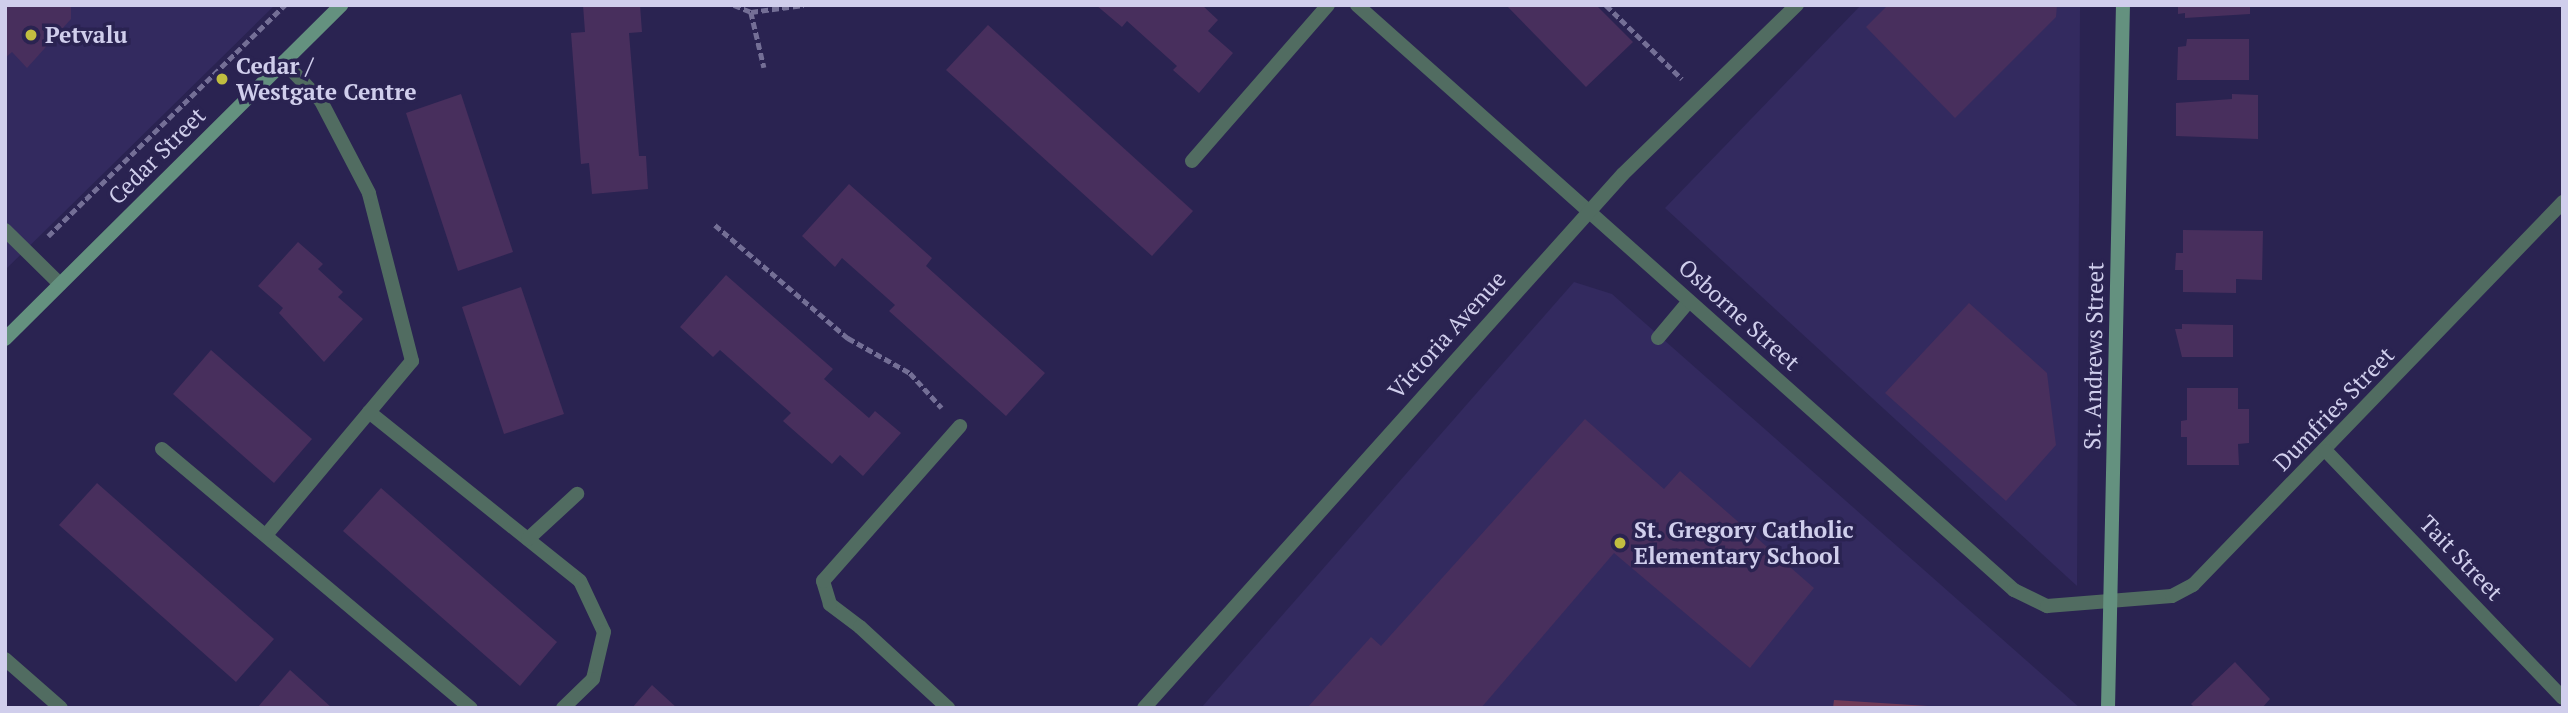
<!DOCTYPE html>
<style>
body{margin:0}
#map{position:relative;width:2568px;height:713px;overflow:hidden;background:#2a2351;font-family:"PT Serif",serif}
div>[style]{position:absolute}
.built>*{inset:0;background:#332a5f}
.green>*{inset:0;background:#703b58}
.building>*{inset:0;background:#482f5d}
.path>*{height:4.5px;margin-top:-2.25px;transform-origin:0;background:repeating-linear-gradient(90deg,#746f96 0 7px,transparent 0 10.5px)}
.service>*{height:14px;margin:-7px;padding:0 7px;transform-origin:7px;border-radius:7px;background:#516c61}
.minor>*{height:14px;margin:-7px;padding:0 7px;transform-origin:7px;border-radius:7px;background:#516c61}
.secondary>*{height:14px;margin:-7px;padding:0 7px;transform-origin:7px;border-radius:7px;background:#64917f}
.dots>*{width:19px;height:19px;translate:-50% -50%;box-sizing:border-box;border:4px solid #2a2351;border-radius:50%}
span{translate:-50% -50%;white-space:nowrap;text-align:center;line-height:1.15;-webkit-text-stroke:7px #2a2351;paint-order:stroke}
.poi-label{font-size:23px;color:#d0ceec;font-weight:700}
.left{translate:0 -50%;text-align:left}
.street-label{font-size:23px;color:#d0ceec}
.frame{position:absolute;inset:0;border:7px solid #d0ceec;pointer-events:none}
</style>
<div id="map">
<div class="built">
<div style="clip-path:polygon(5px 5px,275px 5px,5px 270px)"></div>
<div style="clip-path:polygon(1861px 5px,2080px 5px,2077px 586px,1665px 208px)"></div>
<div style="clip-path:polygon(1574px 282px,1612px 294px,2080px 708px,1201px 708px)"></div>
</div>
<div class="green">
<div style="clip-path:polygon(1834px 700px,1959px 708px,1833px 708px)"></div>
</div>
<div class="building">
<div style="clip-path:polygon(5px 5px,71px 5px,71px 19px,27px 68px,12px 52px,5px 58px)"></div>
<div style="clip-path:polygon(583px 5px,640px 5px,642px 32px,629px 33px,639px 156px,646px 156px,648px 189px,592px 194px,589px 163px,581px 164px,571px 33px,585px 32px)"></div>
<div style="clip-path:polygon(1096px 5px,1202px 5px,1218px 20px,1208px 31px,1233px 53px,1199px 93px,1173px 70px,1177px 66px,1127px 21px,1122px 27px)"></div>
<div style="clip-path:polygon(1506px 5px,1596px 5px,1633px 42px,1586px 87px)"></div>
<div style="clip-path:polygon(1888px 5px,2057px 5px,2056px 17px,1955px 118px,1866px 27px)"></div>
<div style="clip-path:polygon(2178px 5px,2250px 5px,2250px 14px,2185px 18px,2185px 13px,2178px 14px)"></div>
<div style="clip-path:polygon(988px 25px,1193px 211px,1152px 256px,946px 70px)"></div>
<div style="clip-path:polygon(2187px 39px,2249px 39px,2249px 80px,2177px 80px,2178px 47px,2186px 46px)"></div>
<div style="clip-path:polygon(461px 94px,513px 252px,458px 271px,406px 113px)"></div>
<div style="clip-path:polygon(2232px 94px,2258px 95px,2258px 139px,2176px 136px,2176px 103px,2232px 99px)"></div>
<div style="clip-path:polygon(849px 184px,932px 258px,926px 266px,1045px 373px,1006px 416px,889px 311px,895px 305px,842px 258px,835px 267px,802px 236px)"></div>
<div style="clip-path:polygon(2183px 230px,2263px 231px,2262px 280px,2236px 279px,2236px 293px,2183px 292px,2183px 270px,2175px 270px,2176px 253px,2183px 253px)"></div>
<div style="clip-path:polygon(298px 242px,323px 264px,318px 269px,343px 292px,338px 297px,363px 319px,324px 362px,279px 313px,283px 308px,258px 286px)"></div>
<div style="clip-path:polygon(726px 275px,833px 369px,824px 379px,869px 418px,875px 411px,901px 433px,863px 476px,840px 455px,832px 464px,783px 421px,791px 413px,720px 350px,713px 357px,680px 327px)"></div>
<div style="clip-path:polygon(521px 287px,564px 414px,504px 434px,462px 307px)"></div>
<div style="clip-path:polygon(1969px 303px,2047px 373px,2056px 445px,2006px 501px,1885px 393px)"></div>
<div style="clip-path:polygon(2182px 324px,2233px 325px,2233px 357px,2182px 357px,2175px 329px,2182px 329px)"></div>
<div style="clip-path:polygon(211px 350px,312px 439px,274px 483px,173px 394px)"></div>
<div style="clip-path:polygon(2187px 388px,2238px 388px,2238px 409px,2249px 409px,2249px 443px,2238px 444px,2239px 465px,2187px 465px,2187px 437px,2181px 437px,2181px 421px,2187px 420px)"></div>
<div style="clip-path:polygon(1585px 419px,1664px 489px,1680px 471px,1814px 588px,1750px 668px,1614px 553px,1481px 708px,1307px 708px,1371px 637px,1381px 646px)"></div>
<div style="clip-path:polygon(97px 483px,274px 639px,236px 682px,59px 525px)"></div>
<div style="clip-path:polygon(381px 488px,557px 642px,520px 686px,343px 531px)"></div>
<div style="clip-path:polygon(2235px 662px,2270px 699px,2262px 708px,2195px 708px,2191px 704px)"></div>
<div style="clip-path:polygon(290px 670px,332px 708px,257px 708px)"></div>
<div style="clip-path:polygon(652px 685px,677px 708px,632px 708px)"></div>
</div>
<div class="path">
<div style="left:734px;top:5px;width:18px;rotate:22deg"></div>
<div style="left:751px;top:12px;width:57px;rotate:76.7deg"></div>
<div style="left:1606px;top:5px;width:106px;rotate:44.2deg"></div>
<div style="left:751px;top:12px;width:53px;rotate:-7.5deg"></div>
<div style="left:715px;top:225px;width:175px;rotate:40.4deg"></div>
<div style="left:848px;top:338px;width:71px;rotate:29.4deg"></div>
<div style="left:910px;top:373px;width:47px;rotate:47.6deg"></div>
<div style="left:48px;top:236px;width:331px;rotate:-44.3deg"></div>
</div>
<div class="service">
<div style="left:1192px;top:161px;width:207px;rotate:-48.9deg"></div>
<div style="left:5px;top:230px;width:77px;rotate:44.5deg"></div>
<div style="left:1658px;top:338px;width:48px;rotate:-50deg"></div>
<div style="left:369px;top:412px;width:270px;rotate:38.7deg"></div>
<div style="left:580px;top:581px;width:56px;rotate:64.8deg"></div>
<div style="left:604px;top:632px;width:48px;rotate:103.2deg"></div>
<div style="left:593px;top:679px;width:42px;rotate:136deg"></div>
<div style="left:162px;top:449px;width:403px;rotate:40deg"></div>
<div style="left:266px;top:535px;width:227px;rotate:-50deg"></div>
<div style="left:412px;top:361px;width:173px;rotate:-104.4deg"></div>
<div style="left:369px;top:193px;width:104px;rotate:-117.6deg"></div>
<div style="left:321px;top:101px;width:54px;rotate:-133.5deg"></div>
<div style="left:528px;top:539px;width:67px;rotate:-42.6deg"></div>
<div style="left:860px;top:627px;width:38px;rotate:-143deg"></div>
<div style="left:830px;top:604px;width:24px;rotate:-107deg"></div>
<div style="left:823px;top:581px;width:207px;rotate:-48.5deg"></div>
<div style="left:5px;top:659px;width:74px;rotate:41.2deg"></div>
</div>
<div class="minor">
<div style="left:1357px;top:5px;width:880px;rotate:41.68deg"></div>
<div style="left:2014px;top:590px;width:37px;rotate:26deg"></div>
<div style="left:2047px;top:606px;width:125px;rotate:-4.6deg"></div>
<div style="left:2172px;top:596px;width:24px;rotate:-28deg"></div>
<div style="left:2193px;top:585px;width:533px;rotate:-45.99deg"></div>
<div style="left:2326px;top:451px;width:342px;rotate:46.2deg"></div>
<div style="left:860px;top:627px;width:120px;rotate:42.6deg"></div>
<div style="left:1144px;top:708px;width:717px;rotate:-48.11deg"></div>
<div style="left:1623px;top:174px;width:243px;rotate:-44.2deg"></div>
</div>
<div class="secondary">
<div style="left:5px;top:339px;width:474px;rotate:-44.8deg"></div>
<div style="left:2108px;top:708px;width:703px;rotate:-88.78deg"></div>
</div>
<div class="dots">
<div style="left:31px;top:35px;background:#c1be40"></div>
<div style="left:222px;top:79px;background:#c1be40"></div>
<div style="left:1620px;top:543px;background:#c1be40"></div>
</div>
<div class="poi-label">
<span class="left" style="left:45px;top:35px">Petvalu</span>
<span class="left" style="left:236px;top:79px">Cedar /<br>Westgate Centre</span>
<span class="left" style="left:1634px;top:543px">St. Gregory Catholic<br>Elementary School</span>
</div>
<div class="street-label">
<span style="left:157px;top:156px;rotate:-45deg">Cedar Street</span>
<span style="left:1739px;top:315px;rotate:42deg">Osborne Street</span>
<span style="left:1447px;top:335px;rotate:-48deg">Victoria Avenue</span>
<span style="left:2094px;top:356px;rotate:-89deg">St. Andrews Street</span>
<span style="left:2334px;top:409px;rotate:-46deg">Dumfries Street</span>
<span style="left:2461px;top:558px;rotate:46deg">Tait Street</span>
</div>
<div class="frame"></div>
</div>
